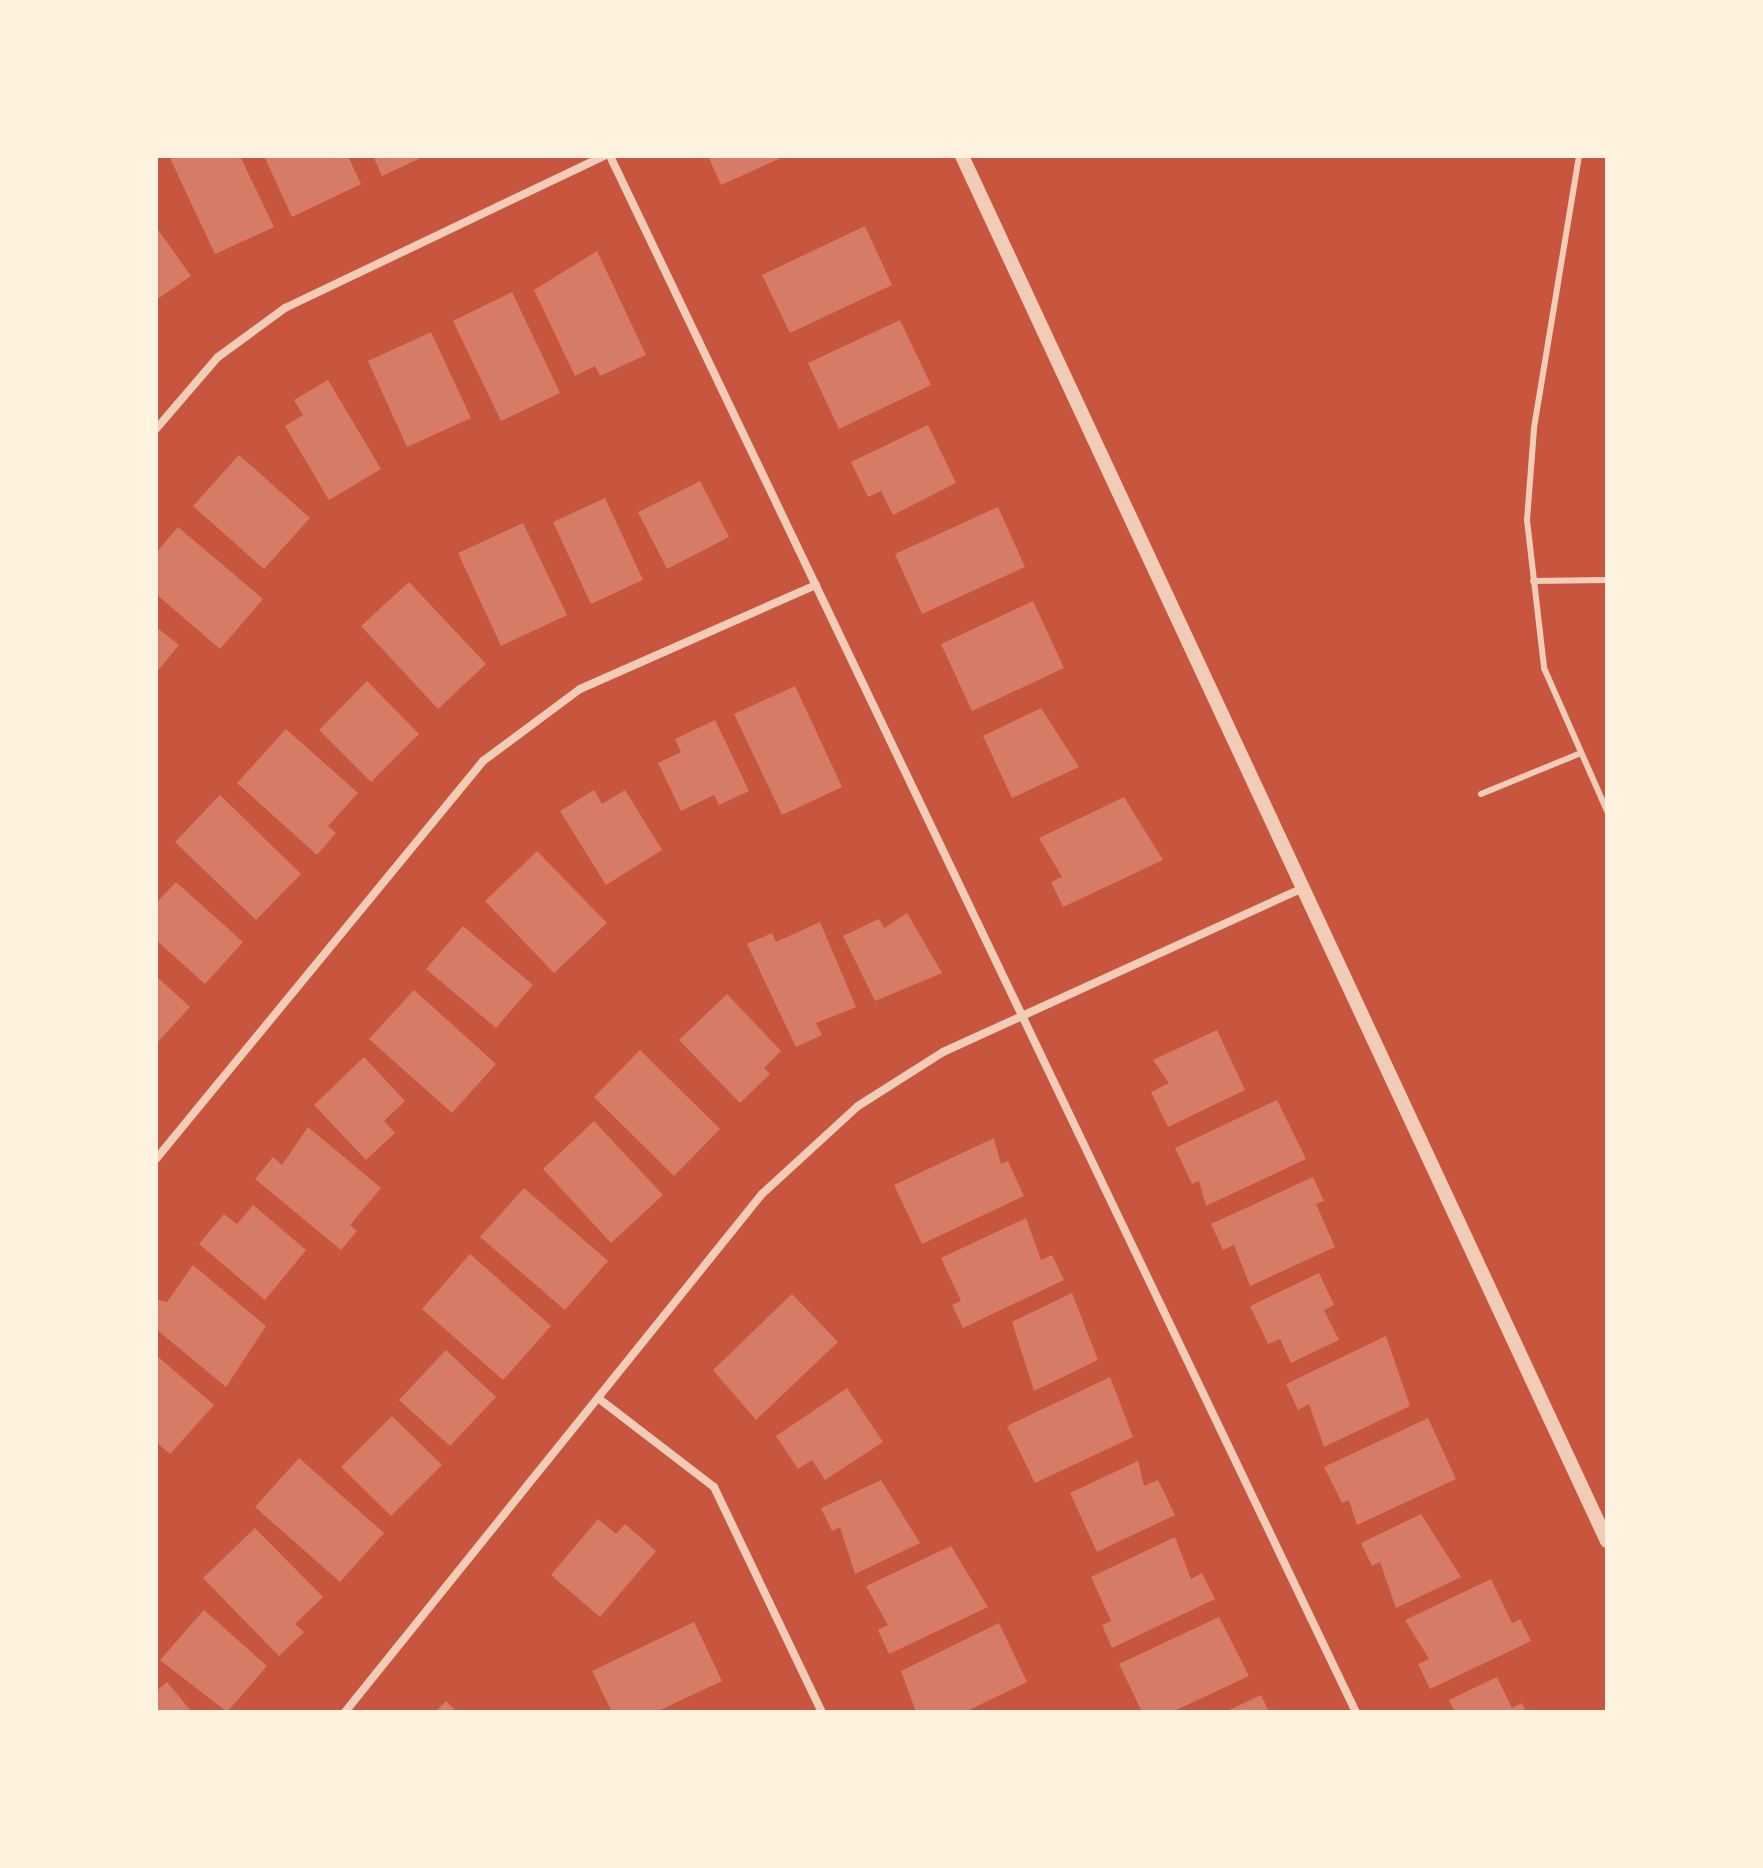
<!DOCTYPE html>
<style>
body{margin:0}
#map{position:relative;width:1763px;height:1868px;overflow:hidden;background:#c8553d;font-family:"Archivo Narrow",sans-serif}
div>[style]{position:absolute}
.building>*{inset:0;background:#d67c66}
.service>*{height:6px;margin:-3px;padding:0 3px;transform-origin:3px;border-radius:3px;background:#f1ccb7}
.minor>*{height:8px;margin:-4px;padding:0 4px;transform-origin:4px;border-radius:4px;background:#f1ccb7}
.tertiary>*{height:14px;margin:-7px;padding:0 7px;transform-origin:7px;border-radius:7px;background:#f1ccb7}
span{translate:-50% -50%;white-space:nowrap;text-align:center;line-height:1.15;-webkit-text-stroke:7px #fff3e0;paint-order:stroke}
.frame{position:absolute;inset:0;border:158px solid #fff3e0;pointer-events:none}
</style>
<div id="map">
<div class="building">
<div style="clip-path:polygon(169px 156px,240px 156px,274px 227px,215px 254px)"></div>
<div style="clip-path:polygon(264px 156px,348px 156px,361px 184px,292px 217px)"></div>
<div style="clip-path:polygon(373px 156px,425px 156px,382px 176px)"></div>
<div style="clip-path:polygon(708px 156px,780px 156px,781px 158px,721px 185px)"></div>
<div style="clip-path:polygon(865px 226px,892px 285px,790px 333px,762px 275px)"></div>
<div style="clip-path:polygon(156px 227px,191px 276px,156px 300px)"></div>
<div style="clip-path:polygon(597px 251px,646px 355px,600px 376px,595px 366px,575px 376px,534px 290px)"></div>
<div style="clip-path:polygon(512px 292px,560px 393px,501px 421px,453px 321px)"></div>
<div style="clip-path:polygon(900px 320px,931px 385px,839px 429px,808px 363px)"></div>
<div style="clip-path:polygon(431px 332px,471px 418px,407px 447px,368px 361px)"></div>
<div style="clip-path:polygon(328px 380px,381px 469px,329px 500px,285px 426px,303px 415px,294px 400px)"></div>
<div style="clip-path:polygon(928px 425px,956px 483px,893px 515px,881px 491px,868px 497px,851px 462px)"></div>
<div style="clip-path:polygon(239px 455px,310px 518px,264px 569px,193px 506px)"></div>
<div style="clip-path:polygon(700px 481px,729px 537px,667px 569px,638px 512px)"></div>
<div style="clip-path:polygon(605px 498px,643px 580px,591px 604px,553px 522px)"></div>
<div style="clip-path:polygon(998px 507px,1025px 567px,922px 614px,895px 554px)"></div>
<div style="clip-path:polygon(523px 523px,567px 615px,501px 646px,458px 553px)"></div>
<div style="clip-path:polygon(178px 527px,263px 599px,220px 649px,156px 594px,156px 553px)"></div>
<div style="clip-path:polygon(409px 582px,486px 664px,438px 709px,361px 626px)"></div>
<div style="clip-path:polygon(1033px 601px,1064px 668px,972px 711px,941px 644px)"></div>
<div style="clip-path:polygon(156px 627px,179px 645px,156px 673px)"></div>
<div style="clip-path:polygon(367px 681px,419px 734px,371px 782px,319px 730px)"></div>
<div style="clip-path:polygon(795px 686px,842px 787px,782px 815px,734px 714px)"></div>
<div style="clip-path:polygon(1041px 708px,1079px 767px,1012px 798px,983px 736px)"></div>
<div style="clip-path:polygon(715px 720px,749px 791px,719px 805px,714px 795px,681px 811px,658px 763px,681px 752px,675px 739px)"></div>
<div style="clip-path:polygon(286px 729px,358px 793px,328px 826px,336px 833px,317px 855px,237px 783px)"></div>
<div style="clip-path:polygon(594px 790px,602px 804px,625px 790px,662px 850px,606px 885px,560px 811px)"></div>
<div style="clip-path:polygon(220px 795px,301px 874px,256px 920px,175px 842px)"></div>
<div style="clip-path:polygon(1124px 797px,1163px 860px,1063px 907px,1051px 882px,1062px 877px,1039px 838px)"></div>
<div style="clip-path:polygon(537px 851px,607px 923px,554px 973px,485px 901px)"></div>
<div style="clip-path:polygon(176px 882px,243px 942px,205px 984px,156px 940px,156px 903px)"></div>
<div style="clip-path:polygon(907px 913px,942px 973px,875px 1001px,843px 936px,879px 919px,884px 928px)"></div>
<div style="clip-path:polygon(820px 922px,856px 1007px,816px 1023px,822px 1035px,796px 1047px,747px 944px,772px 933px,776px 942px)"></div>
<div style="clip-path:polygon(463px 926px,533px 985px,496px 1028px,426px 969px)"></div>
<div style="clip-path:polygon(156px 976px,190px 1007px,156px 1044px)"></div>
<div style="clip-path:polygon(414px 990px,496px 1064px,452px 1113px,369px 1039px)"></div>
<div style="clip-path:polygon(727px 994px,781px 1051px,764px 1068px,770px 1074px,740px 1103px,679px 1040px)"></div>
<div style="clip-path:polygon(1217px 1030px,1245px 1090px,1168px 1127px,1151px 1092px,1169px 1083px,1153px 1060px)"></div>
<div style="clip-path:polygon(640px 1050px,720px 1129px,674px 1176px,594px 1097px)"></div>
<div style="clip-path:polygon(364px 1057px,405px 1101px,384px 1121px,395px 1133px,366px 1160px,314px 1105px)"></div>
<div style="clip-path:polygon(1277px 1100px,1306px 1159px,1206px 1206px,1199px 1181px,1192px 1184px,1175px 1148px)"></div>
<div style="clip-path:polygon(594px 1121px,663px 1195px,611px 1243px,543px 1169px)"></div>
<div style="clip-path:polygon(308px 1127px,381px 1188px,350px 1225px,357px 1231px,341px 1250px,255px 1179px,273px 1157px,282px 1165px)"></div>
<div style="clip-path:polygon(994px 1138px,1001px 1164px,1008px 1161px,1024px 1196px,922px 1244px,894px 1185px)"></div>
<div style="clip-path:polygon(1313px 1177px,1324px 1201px,1316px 1204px,1335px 1247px,1250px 1286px,1234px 1245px,1223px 1250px,1211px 1224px)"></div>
<div style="clip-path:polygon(524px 1188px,608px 1261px,565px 1310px,480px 1237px)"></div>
<div style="clip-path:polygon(253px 1205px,306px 1250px,265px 1300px,199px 1244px,224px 1214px,237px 1224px)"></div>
<div style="clip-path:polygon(1026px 1218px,1041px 1260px,1052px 1255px,1064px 1280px,963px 1328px,952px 1305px,961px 1301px,941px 1258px)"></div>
<div style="clip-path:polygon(470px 1254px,551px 1326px,503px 1380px,422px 1309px)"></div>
<div style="clip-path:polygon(193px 1265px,266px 1326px,226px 1387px,156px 1329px,156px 1299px,167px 1302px)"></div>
<div style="clip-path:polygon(1319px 1273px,1334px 1305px,1324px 1310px,1339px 1340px,1291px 1363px,1280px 1339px,1268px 1344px,1250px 1306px)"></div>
<div style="clip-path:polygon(1072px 1293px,1098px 1360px,1034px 1391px,1012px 1322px)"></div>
<div style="clip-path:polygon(792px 1294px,838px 1342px,756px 1420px,713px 1370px)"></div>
<div style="clip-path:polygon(1386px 1336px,1410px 1406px,1324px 1447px,1309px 1404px,1298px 1410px,1286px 1384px)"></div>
<div style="clip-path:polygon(446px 1350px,496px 1397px,450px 1446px,399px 1400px)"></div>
<div style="clip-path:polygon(156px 1355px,214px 1405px,170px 1454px,156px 1442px)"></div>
<div style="clip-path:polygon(1110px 1377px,1133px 1437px,1035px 1483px,1007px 1426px)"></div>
<div style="clip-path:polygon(847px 1388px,883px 1442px,825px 1480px,812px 1460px,798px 1469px,776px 1436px)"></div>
<div style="clip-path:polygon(392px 1416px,442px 1465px,391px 1516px,341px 1467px)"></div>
<div style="clip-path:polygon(1428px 1418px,1456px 1479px,1357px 1525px,1349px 1500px,1342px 1503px,1324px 1467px)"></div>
<div style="clip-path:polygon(299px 1458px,384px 1533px,340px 1582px,255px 1507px)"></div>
<div style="clip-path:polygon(1138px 1461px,1144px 1486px,1158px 1480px,1175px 1515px,1097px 1552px,1070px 1493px)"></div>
<div style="clip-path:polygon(881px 1480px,920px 1543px,855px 1574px,840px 1527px,832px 1531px,821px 1508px)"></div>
<div style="clip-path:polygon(1421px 1514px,1461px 1577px,1396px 1608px,1380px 1562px,1372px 1566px,1361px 1543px)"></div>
<div style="clip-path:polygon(598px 1519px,616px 1534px,625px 1524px,656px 1551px,600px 1617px,551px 1575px)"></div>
<div style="clip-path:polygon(255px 1528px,323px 1597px,295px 1624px,304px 1632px,279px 1656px,203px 1578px)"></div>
<div style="clip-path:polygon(1175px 1537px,1191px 1579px,1202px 1573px,1215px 1599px,1112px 1648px,1102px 1625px,1111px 1621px,1091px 1577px)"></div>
<div style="clip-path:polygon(951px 1546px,988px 1607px,889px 1654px,878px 1630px,888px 1625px,866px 1586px)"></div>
<div style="clip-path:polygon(1491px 1579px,1512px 1623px,1520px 1619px,1531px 1641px,1430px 1689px,1418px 1664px,1429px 1659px,1405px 1620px)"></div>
<div style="clip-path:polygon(204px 1610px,267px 1666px,227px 1712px,160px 1660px)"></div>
<div style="clip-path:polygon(1219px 1617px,1249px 1676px,1172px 1712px,1142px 1712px,1119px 1664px)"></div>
<div style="clip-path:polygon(694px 1622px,722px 1681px,656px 1712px,612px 1712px,592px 1671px)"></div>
<div style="clip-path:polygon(999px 1623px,1027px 1682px,965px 1712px,916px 1712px,901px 1671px)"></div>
<div style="clip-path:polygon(1497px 1677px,1512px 1708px,1522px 1703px,1526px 1712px,1455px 1712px,1449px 1700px)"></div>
<div style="clip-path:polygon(167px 1682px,192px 1712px,156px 1712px,156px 1691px)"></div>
<div style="clip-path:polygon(1261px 1695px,1269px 1712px,1225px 1712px)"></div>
<div style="clip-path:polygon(446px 1701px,457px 1712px,435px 1712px)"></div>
</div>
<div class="service">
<div style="left:1579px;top:156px;width:277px;rotate:99.4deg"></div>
<div style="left:1534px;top:429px;width:91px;rotate:94.4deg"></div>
<div style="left:1527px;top:520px;width:149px;rotate:83.4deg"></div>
<div style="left:1544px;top:668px;width:156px;rotate:66.2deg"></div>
<div style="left:1533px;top:581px;width:74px;rotate:-0.8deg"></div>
<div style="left:1481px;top:794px;width:108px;rotate:-22.3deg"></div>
</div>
<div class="minor">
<div style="left:610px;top:156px;width:1726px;rotate:64.39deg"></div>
<div style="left:156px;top:429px;width:95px;rotate:-49.3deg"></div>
<div style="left:218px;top:357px;width:83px;rotate:-36.2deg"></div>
<div style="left:285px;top:308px;width:353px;rotate:-25.5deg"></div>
<div style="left:156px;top:1159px;width:515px;rotate:-50.59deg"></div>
<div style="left:483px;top:761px;width:121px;rotate:-36.6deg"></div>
<div style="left:580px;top:689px;width:258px;rotate:-23.8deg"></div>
<div style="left:598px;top:1398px;width:146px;rotate:37.5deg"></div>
<div style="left:714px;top:1487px;width:250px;rotate:64.4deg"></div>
<div style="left:345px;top:1712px;width:665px;rotate:-51.17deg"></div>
<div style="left:762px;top:1194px;width:130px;rotate:-42.5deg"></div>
<div style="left:858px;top:1106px;width:101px;rotate:-32.4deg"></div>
<div style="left:943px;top:1052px;width:396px;rotate:-24.5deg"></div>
</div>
<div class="tertiary">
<div style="left:962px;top:156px;width:1528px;rotate:65.03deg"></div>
</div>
<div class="frame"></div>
</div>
